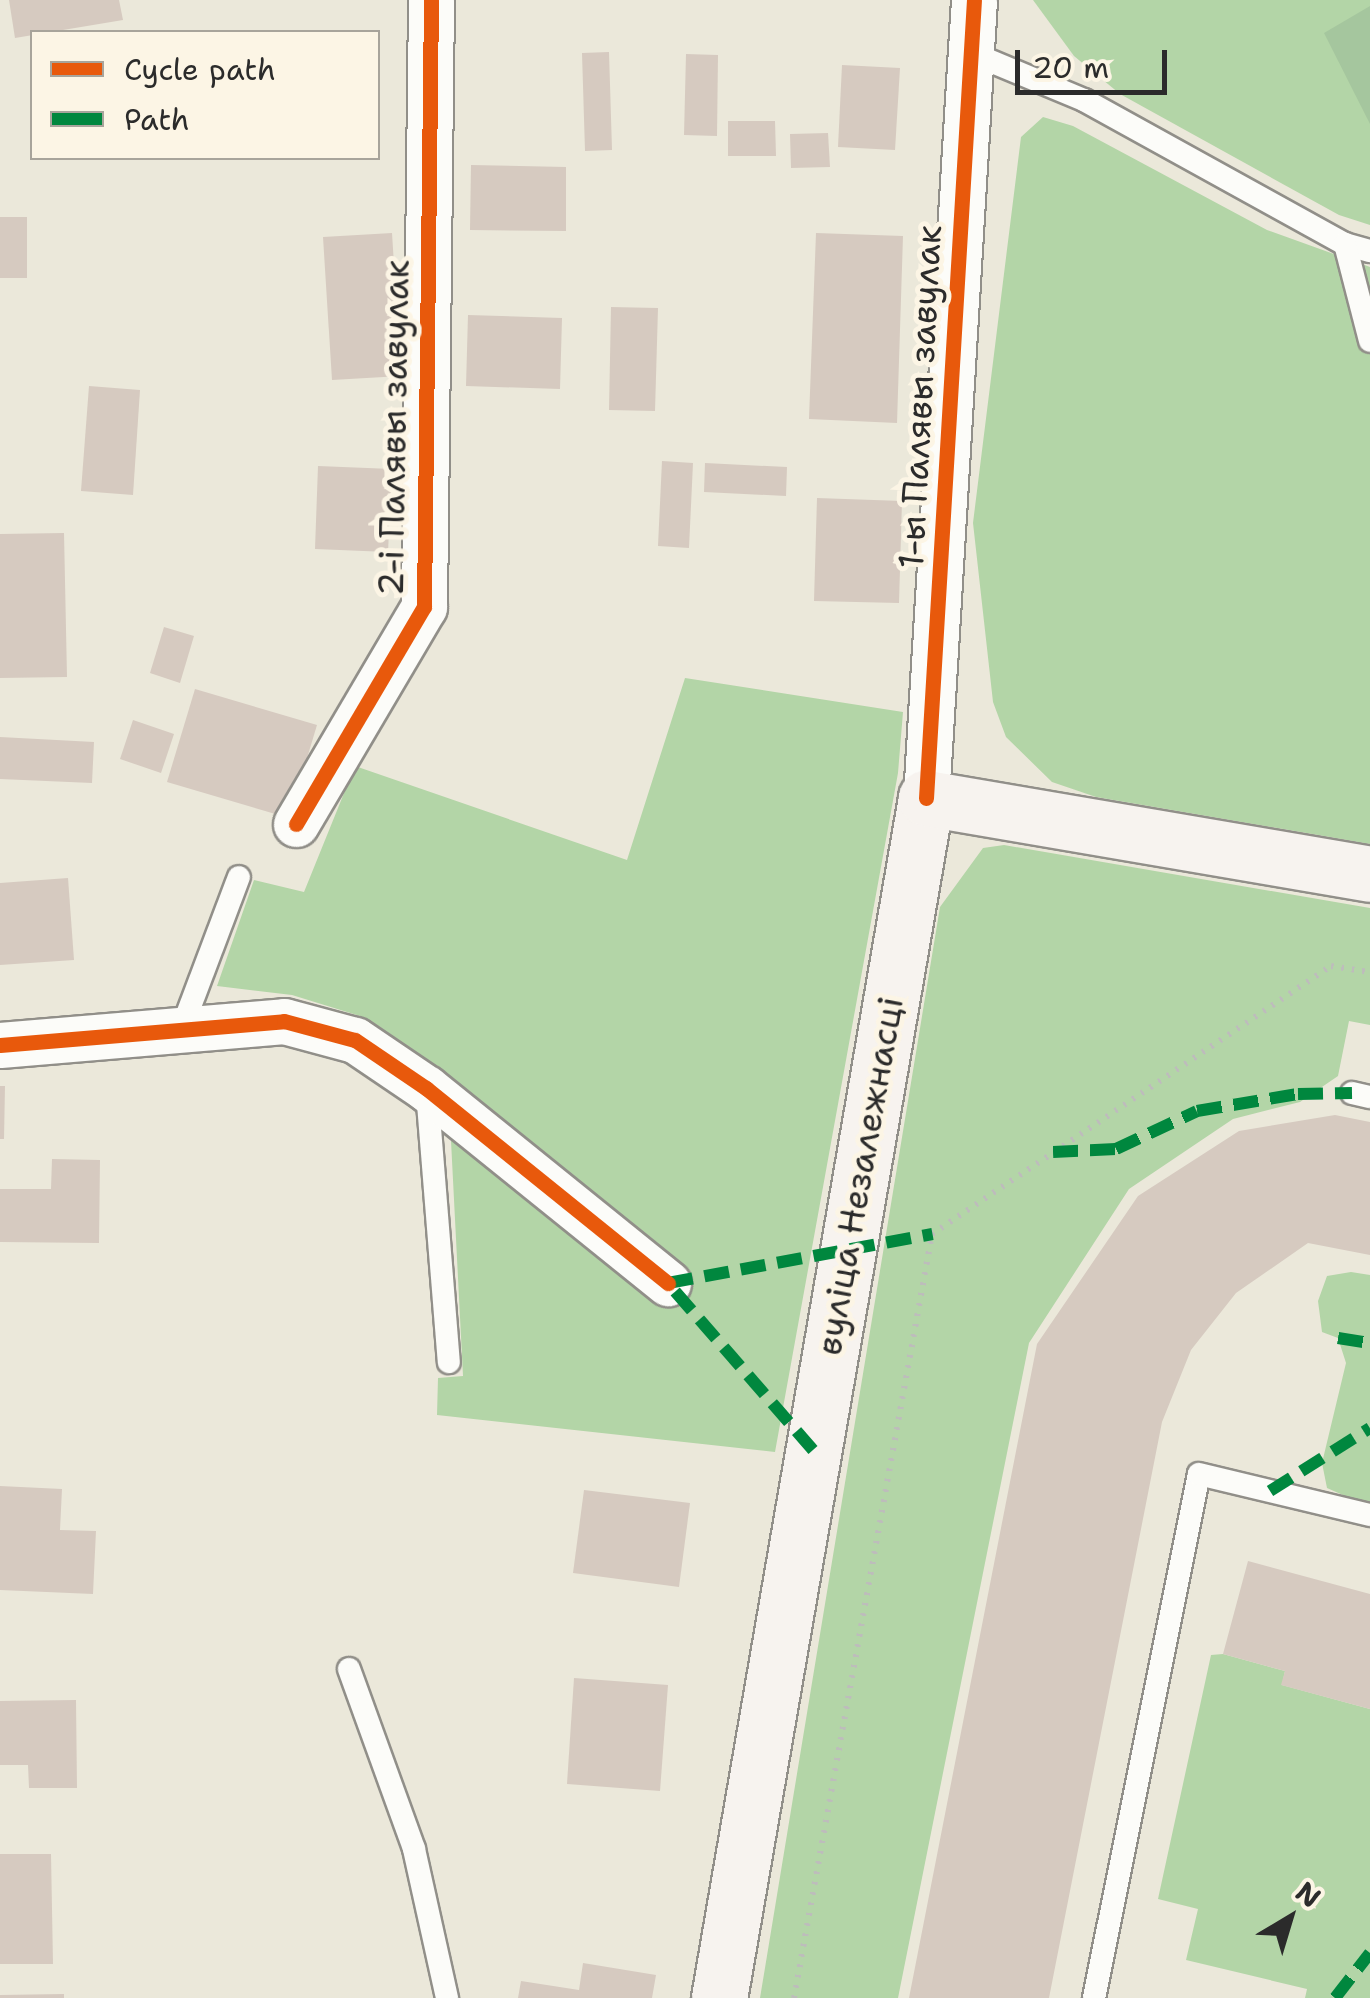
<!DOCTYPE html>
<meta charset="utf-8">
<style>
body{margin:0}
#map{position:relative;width:1370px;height:1998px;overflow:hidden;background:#ebe8da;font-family:"Shantell Sans",sans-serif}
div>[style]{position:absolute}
.green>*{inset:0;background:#b3d5a7}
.forest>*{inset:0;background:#a5c69e}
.building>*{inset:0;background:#d6cac0}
.path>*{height:6px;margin-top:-3px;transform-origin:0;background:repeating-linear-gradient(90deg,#bdbdbb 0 2.5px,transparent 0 10.5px)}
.roads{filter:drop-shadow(2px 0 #918f89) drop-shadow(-2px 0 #918f89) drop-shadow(0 2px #918f89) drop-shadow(0 -2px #918f89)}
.lane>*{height:22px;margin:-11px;padding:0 11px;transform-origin:11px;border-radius:11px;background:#fcfcf9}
.street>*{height:45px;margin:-22.5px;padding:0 22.5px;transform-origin:22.5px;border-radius:22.5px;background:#fcfcf9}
.secondary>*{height:55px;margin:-27.5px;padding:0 27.5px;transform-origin:27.5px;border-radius:27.5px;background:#f7f3ef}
.quiet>*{height:12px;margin-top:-6px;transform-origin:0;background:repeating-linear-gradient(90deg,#00873e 0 25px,transparent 0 37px)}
.cycleway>*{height:15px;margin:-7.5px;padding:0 7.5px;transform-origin:7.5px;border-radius:7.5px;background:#e8590c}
span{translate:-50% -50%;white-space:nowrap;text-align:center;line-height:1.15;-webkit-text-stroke:10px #fcf5e5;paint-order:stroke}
.street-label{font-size:35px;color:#2b2b2b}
.legend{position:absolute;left:30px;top:30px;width:350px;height:130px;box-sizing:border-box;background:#fcf5e5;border:2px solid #a8a49b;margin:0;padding:12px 18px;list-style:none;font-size:30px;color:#2b2b2b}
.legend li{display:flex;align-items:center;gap:20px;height:50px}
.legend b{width:50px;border:2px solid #a8a49b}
.north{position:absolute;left:1240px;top:1868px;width:100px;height:100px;-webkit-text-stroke:8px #fcf5e5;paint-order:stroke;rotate:38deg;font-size:28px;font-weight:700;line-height:40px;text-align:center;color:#2b2b2b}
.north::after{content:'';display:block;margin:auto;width:35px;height:45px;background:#2b2b2b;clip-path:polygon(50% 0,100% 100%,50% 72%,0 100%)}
.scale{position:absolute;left:1015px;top:50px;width:152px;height:45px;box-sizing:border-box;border:5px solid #2b2b2b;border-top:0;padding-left:12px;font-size:30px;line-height:35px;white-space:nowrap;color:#2b2b2b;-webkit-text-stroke:8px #fcf5e5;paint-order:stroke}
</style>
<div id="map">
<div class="green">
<div style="clip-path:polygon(1033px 0,1370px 0,1370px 225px,1339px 215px,1120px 94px,1074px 56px)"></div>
<div style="clip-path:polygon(1043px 117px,1073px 126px,1267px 230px,1370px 267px,1370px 844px,1096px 797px,1052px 782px,1006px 737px,993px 702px,973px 523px,1021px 137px)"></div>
<div style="clip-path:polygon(685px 678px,903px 712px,898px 773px,775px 1452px,437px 1415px,438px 1378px,463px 1376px,448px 1082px,360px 1016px,292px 995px,217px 986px,254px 880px,304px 892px,355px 766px,627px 860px)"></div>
<div style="clip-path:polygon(1004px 845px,1370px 908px,1370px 1025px,1349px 1021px,1338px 1076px,1300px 1102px,1233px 1119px,1129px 1189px,1029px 1343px,898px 1998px,760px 1998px,940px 907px,983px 848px)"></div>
<div style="clip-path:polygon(1351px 1272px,1370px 1275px,1370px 1507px,1327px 1488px,1322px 1463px,1346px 1363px,1338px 1338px,1322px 1332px,1318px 1301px,1327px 1276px)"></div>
<div style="clip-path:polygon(1223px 1654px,1285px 1671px,1282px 1685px,1370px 1709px,1370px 1998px,1305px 1998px,1307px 1989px,1186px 1960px,1198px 1909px,1158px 1899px,1211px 1655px)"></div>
</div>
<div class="forest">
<div style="clip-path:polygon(1370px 6px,1370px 124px,1324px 33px)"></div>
</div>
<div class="building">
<div style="clip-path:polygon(9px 0,119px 0,123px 20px,15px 38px)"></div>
<div style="clip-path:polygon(609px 52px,612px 150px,585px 151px,582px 53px)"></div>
<div style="clip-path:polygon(686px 54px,718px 55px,717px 136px,684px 135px)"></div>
<div style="clip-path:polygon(842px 65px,900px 68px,895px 150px,838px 147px)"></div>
<div style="clip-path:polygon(728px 121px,775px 121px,776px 156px,728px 156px)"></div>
<div style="clip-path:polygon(828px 133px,830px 167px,791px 168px,790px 134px)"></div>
<div style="clip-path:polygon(471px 165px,566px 167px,566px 231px,470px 230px)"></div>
<div style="clip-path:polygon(0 217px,27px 217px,27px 278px,0 278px)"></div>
<div style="clip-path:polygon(392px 233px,401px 376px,332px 380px,323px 237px)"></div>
<div style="clip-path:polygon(816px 233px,903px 236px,897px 423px,809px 419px)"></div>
<div style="clip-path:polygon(611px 307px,658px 308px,655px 411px,609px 410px)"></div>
<div style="clip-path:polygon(468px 315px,562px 318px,560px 389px,466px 386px)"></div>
<div style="clip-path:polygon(89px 386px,140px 390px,133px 495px,81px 491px)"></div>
<div style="clip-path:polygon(662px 461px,693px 463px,689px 548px,658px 546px)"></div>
<div style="clip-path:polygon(705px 463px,787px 467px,786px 496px,704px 492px)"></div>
<div style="clip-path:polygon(318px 466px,392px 469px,388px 552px,315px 549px)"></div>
<div style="clip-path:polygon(817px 498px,902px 501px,899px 603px,814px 601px)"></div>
<div style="clip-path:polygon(64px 533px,67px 677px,0 678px,0 534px)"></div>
<div style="clip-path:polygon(164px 627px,194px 636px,180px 683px,150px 673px)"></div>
<div style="clip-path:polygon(195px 689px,317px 725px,289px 818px,167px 782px)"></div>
<div style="clip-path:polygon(133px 720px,174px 734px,161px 773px,120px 759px)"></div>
<div style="clip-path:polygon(0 737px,94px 742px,92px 783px,0 779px)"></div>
<div style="clip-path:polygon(68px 878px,74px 960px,0 965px,0 883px)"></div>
<div style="clip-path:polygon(0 1086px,5px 1086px,4px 1139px,0 1139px)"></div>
<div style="clip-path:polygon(1335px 1115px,1370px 1122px,1370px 1255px,1308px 1243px,1236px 1293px,1191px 1350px,1162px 1422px,1049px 1998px,909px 1998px,1037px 1344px,1138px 1196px,1239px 1131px)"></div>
<div style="clip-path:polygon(52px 1159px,100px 1160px,99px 1243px,0 1242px,0 1189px,51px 1189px)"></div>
<div style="clip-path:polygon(0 1486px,62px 1489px,60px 1530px,96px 1531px,93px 1594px,0 1590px)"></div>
<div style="clip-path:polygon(584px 1490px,690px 1503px,679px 1587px,573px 1573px)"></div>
<div style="clip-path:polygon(1248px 1561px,1370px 1594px,1370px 1709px,1281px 1685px,1285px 1671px,1223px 1654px)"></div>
<div style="clip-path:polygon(574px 1678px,668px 1685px,660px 1791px,567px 1784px)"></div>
<div style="clip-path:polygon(76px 1700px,77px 1788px,29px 1788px,28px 1765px,0 1765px,0 1701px)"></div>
<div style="clip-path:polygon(0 1854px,51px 1854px,53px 1964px,0 1964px)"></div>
<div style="clip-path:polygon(583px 1963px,656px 1975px,652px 1998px,518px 1998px,521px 1981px,579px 1990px)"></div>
<div style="clip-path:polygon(64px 1994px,64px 1998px,0 1998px,0 1995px)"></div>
</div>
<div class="path">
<div style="left:794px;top:1998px;width:776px;rotate:-79.76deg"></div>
<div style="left:932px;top:1234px;width:481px;rotate:-33.9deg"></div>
<div style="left:1331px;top:966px;width:39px;rotate:9deg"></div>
</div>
<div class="roads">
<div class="lane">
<div style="left:971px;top:53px;width:122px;rotate:22.6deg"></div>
<div style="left:1084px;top:100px;width:298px;rotate:28.9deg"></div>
<div style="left:1345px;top:244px;width:26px;rotate:16deg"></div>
<div style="left:1345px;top:244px;width:100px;rotate:75.5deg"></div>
<div style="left:183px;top:1025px;width:158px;rotate:-69.3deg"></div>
<div style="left:427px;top:1091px;width:272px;rotate:85.4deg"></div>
<div style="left:1352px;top:1093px;width:18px;rotate:13deg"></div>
<div style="left:349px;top:1669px;width:191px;rotate:70.1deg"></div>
<div style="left:414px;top:1849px;width:153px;rotate:77.5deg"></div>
<div style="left:1094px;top:1998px;width:534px;rotate:-78.67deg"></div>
<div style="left:1199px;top:1474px;width:176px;rotate:13.5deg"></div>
</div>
<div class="street">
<div style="left:926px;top:798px;width:799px;rotate:-86.56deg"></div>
<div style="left:296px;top:824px;width:252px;rotate:-59.5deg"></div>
<div style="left:424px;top:607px;width:607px;rotate:-89.34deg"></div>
<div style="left:0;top:1045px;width:285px;rotate:-4.8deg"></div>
<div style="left:284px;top:1021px;width:73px;rotate:15deg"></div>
<div style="left:355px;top:1040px;width:86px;rotate:34.1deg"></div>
<div style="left:426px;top:1088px;width:311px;rotate:38.9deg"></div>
</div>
<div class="secondary">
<div style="left:719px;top:1998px;width:1218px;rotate:-80.21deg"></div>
<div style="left:926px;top:798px;width:450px;rotate:9.7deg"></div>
</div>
</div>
<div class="quiet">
<div style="left:1053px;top:1152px;width:63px;rotate:-2.7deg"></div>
<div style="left:1116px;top:1149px;width:89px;rotate:-25.1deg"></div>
<div style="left:1197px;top:1111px;width:102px;rotate:-9.6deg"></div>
<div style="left:1298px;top:1094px;width:54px;rotate:-1.1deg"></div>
<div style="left:1338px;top:1338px;width:32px;rotate:9deg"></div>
<div style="left:813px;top:1450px;width:221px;rotate:-131deg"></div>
<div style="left:668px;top:1283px;width:269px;rotate:-10.5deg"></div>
<div style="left:1270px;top:1491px;width:118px;rotate:-32.2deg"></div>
<div style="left:1335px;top:1998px;width:57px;rotate:-52.1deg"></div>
</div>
<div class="cycleway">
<div style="left:926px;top:798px;width:799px;rotate:-86.56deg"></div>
<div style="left:296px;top:824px;width:252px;rotate:-59.5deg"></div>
<div style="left:424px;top:607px;width:607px;rotate:-89.34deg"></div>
<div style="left:0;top:1045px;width:285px;rotate:-4.8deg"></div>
<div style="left:284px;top:1021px;width:73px;rotate:15deg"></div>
<div style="left:355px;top:1040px;width:86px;rotate:34.1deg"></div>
<div style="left:426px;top:1088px;width:311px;rotate:38.9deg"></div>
</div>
<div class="street-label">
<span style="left:920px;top:397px;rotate:-87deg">1-ы Палявы завулак</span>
<span style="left:394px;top:428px;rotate:-89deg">2-і Палявы завулак</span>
<span style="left:860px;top:1176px;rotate:-80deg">вуліца Незалежнасці</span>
</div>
<ul class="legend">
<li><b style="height:12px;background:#e8590c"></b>Cycle path</li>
<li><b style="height:12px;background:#00873e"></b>Path</li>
</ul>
<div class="north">N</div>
<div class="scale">20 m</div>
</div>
